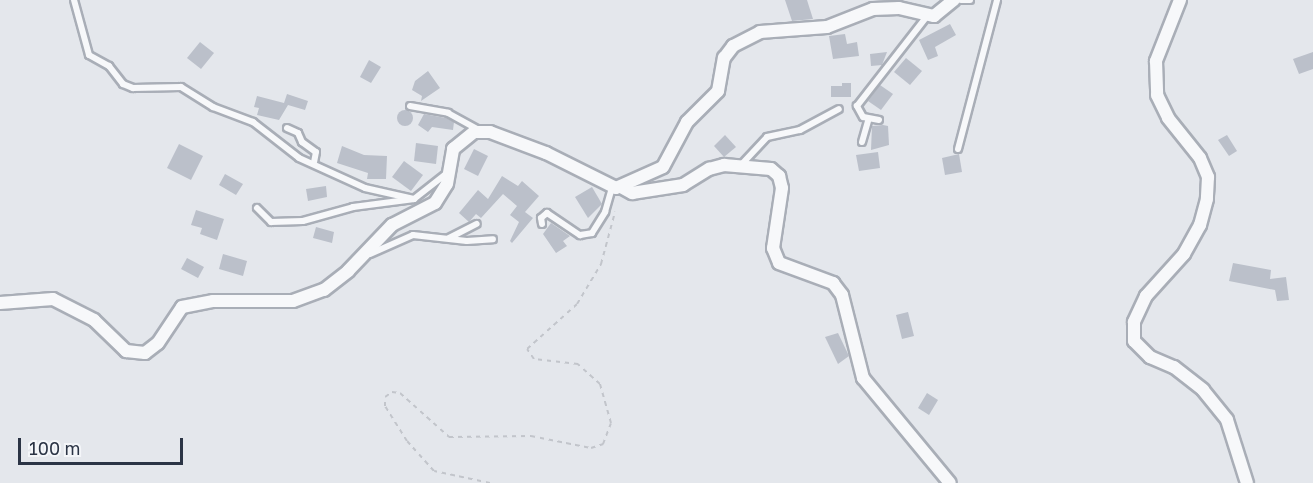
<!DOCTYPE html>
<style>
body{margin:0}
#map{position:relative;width:1313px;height:483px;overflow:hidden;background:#e4e7ec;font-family:"Golos Text",sans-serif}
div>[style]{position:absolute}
.building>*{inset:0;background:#bbc0ca}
.round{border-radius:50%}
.path>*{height:2px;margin-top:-1px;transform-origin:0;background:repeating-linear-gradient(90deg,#c2c5cb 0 4.5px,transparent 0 9px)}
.roads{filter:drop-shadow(2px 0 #a9aeb7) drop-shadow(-2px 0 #a9aeb7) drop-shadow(0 2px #a9aeb7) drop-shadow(0 -2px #a9aeb7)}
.lane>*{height:6px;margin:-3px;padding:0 3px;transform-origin:3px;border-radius:3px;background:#f7f8fa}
.street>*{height:12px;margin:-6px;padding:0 6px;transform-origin:6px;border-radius:6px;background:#f7f8fa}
span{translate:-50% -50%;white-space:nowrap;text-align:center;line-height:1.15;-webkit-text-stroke:4.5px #f4f6f9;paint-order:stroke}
.scale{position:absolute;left:18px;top:438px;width:165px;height:27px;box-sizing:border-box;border:3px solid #2b3445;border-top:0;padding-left:8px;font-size:18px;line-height:21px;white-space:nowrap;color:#2b3445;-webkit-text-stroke:4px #f4f6f9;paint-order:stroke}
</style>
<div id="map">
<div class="building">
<div style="clip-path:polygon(785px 0,807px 0,813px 19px,792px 21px)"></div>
<div style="clip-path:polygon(950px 24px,956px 35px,935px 47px,938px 56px,928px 60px,919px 40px)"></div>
<div style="clip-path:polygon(845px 34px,847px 44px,857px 42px,859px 56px,833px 59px,829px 36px)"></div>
<div style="clip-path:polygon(200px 42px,214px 53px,201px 69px,187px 58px)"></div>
<div style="clip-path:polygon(887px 52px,882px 65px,871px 66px,870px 54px)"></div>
<div style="clip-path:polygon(1313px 52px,1313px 69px,1299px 74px,1293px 59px)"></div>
<div style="clip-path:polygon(906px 58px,922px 71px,910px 85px,894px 72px)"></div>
<div style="clip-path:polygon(369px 60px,381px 67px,371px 83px,360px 77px)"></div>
<div style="clip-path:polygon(428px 71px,440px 88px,421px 101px,422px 96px,412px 90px,415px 81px)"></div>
<div style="clip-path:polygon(842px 83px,851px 83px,851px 97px,831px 97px,831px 86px,842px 86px)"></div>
<div style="clip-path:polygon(880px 85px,893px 94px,881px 110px,868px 101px)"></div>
<div style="clip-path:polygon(287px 94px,308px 101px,305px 110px,288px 105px,279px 120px,257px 115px,259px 108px,254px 107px,257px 96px,284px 103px)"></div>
<div class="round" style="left:397px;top:110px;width:16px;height:16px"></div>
<div style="clip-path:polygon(424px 114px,446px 118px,454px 122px,453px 130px,432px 127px,428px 132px,418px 125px)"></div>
<div style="clip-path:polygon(883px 125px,888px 126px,889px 145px,871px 150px,872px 126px)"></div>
<div style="clip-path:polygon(725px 135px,736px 147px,724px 157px,714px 146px)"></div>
<div style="clip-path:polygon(1227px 135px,1237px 151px,1229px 156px,1218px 140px)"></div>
<div style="clip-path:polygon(416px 143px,438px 146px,436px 164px,414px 161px)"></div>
<div style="clip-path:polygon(179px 144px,203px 156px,191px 180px,167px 168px)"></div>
<div style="clip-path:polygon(342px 146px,364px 155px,387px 156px,386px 179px,367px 179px,368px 173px,337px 163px)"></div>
<div style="clip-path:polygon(474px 149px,488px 156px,478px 176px,464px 169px)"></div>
<div style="clip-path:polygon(878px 152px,880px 168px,859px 171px,856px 155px)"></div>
<div style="clip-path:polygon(959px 154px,962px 172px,945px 175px,942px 158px)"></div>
<div style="clip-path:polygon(404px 161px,423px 175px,411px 191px,392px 177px)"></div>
<div style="clip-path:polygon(225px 174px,243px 184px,236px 195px,219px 185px)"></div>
<div style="clip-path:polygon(502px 176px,518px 186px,522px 181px,539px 196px,525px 212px,533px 218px,512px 243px,510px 241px,519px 222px,510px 215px,517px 206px,503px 194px,481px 218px,476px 214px,469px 222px,459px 213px,478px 190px,488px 199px)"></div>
<div style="clip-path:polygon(326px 186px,327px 197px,308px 201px,306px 189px)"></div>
<div style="clip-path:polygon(592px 187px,602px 204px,588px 218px,575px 197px)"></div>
<div style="clip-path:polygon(196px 210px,224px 219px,217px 240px,200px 234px,202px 228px,191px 225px)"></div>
<div style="clip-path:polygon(551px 223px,570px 236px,563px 241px,567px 246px,556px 253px,543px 234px)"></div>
<div style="clip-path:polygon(316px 227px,334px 232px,332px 243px,313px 238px)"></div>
<div style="clip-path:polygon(223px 254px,247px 261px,243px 276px,219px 269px)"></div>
<div style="clip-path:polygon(187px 258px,204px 267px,198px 278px,181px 269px)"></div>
<div style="clip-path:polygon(1233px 263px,1271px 270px,1270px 279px,1286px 277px,1289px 300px,1277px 301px,1275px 290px,1229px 281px)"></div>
<div style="clip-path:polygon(908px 312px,914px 336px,902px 339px,896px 315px)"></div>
<div style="clip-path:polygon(838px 333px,849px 356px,838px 364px,825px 337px)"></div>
<div style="clip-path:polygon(927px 393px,938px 400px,929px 415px,918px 408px)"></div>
</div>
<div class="path">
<div style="left:490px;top:483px;width:57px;rotate:-167.9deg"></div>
<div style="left:434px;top:471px;width:40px;rotate:-132deg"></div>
<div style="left:407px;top:441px;width:41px;rotate:-122.2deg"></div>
<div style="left:385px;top:406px;width:9px;rotate:-90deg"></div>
<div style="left:385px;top:397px;width:9px;rotate:-36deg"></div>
<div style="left:392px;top:392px;width:8px;rotate:7deg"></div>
<div style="left:400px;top:393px;width:66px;rotate:41.9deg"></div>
<div style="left:449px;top:437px;width:82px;rotate:-0.7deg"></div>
<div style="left:531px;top:436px;width:61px;rotate:11.3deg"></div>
<div style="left:591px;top:448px;width:13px;rotate:-18deg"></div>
<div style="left:603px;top:444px;width:22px;rotate:-69deg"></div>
<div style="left:611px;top:423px;width:41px;rotate:-105.8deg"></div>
<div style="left:600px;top:384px;width:30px;rotate:-138deg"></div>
<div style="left:578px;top:364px;width:44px;rotate:-173.5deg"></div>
<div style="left:534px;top:359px;width:12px;rotate:-125deg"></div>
<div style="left:527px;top:349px;width:67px;rotate:-42deg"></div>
<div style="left:577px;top:304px;width:47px;rotate:-59deg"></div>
<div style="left:601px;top:264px;width:54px;rotate:-74.9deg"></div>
</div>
<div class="roads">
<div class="lane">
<div style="left:74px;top:0;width:57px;rotate:74.7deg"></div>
<div style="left:89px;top:55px;width:23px;rotate:29deg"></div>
<div style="left:109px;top:66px;width:23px;rotate:52deg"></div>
<div style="left:123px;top:84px;width:11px;rotate:22deg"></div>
<div style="left:133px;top:88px;width:48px;rotate:-1.2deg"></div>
<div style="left:181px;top:87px;width:38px;rotate:32deg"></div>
<div style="left:213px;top:107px;width:43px;rotate:20.6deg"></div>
<div style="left:253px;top:122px;width:58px;rotate:38deg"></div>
<div style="left:299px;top:158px;width:72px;rotate:24.4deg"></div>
<div style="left:365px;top:188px;width:50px;rotate:12.7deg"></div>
<div style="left:961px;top:0;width:9px"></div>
<div style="left:410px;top:106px;width:39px;rotate:10deg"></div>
<div style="left:448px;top:113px;width:35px;rotate:29deg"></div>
<div style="left:879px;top:120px;width:16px;rotate:-169deg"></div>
<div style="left:863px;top:117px;width:13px;rotate:-119deg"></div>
<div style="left:857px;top:106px;width:114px;rotate:-52.1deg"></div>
<div style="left:287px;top:128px;width:12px;rotate:24deg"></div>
<div style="left:298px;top:133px;width:10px;rotate:66deg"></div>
<div style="left:302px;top:142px;width:17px;rotate:36deg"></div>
<div style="left:316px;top:152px;width:10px;rotate:101deg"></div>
<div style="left:862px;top:142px;width:22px;rotate:-74deg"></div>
<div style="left:958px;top:149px;width:154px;rotate:-75.3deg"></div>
<div style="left:741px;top:165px;width:38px;rotate:-47deg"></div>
<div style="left:767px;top:137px;width:34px;rotate:-12deg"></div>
<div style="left:800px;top:130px;width:44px;rotate:-28.3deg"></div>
<div style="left:257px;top:208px;width:20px;rotate:45deg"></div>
<div style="left:271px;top:222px;width:32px;rotate:-2deg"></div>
<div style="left:303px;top:221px;width:52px;rotate:-15.6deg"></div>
<div style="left:353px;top:207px;width:62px;rotate:-7.5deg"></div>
<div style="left:414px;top:199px;width:42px;rotate:-38.2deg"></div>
<div style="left:542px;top:224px;width:6px;rotate:-99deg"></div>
<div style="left:541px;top:218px;width:8px;rotate:-40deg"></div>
<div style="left:547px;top:213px;width:40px;rotate:34deg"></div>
<div style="left:580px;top:235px;width:12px;rotate:-9deg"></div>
<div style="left:592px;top:233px;width:25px;rotate:-58deg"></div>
<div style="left:605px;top:212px;width:25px;rotate:-74deg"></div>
<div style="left:449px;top:238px;width:31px;rotate:-27deg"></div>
<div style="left:370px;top:254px;width:47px;rotate:-23.8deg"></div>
<div style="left:413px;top:235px;width:54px;rotate:6.3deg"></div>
<div style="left:467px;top:241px;width:26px;rotate:-4deg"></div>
</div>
<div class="street">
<div style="left:1180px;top:0;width:66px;rotate:111.5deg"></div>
<div style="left:1156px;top:61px;width:34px;rotate:88deg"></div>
<div style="left:1157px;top:95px;width:25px;rotate:64deg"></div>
<div style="left:1168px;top:118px;width:51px;rotate:51.3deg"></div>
<div style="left:1200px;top:158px;width:21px;rotate:67deg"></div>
<div style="left:1208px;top:177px;width:22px;rotate:93deg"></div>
<div style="left:1207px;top:199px;width:27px;rotate:105deg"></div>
<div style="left:1200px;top:225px;width:33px;rotate:119deg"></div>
<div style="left:1184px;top:254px;width:57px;rotate:132.1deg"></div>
<div style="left:1146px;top:296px;width:29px;rotate:115deg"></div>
<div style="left:1134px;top:322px;width:19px;rotate:90deg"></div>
<div style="left:1134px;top:341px;width:23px;rotate:45deg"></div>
<div style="left:1150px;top:357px;width:26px;rotate:23deg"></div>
<div style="left:1174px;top:367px;width:37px;rotate:38deg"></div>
<div style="left:1203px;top:390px;width:38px;rotate:51deg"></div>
<div style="left:1227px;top:420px;width:66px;rotate:72.4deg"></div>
<div style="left:621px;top:187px;width:13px;rotate:29deg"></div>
<div style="left:632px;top:193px;width:52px;rotate:-8.9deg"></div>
<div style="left:683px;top:185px;width:31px;rotate:-32deg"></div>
<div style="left:709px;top:169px;width:16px;rotate:-15deg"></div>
<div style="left:724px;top:165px;width:47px;rotate:4.9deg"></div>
<div style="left:771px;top:169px;width:11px;rotate:41deg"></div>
<div style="left:779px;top:176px;width:12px;rotate:76deg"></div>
<div style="left:782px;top:188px;width:61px;rotate:98.5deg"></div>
<div style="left:773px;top:248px;width:16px;rotate:68deg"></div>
<div style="left:779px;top:263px;width:58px;rotate:20.3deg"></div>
<div style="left:833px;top:283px;width:15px;rotate:53deg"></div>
<div style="left:842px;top:295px;width:86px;rotate:75.8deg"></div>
<div style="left:863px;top:378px;width:136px;rotate:50.4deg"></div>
<div style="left:0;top:303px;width:53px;rotate:-4.3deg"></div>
<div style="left:53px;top:299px;width:46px;rotate:27.1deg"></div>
<div style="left:94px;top:320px;width:45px;rotate:44.1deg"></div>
<div style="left:126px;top:351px;width:19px;rotate:6deg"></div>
<div style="left:145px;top:353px;width:16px;rotate:-38deg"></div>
<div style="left:158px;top:343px;width:43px;rotate:-56.3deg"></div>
<div style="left:182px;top:307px;width:32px;rotate:-11deg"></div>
<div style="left:213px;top:301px;width:80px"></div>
<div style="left:293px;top:301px;width:33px;rotate:-20deg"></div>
<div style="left:324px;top:290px;width:31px;rotate:-38deg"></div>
<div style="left:348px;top:271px;width:64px;rotate:-46.3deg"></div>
<div style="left:392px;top:225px;width:48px;rotate:-27.1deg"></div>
<div style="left:435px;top:203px;width:22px;rotate:-58deg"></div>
<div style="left:447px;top:184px;width:36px;rotate:-80deg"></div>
<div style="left:453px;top:149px;width:27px;rotate:-39deg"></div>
<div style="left:474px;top:132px;width:16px"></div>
<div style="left:490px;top:132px;width:60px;rotate:20.6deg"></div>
<div style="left:546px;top:153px;width:78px;rotate:26.6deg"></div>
<div style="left:616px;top:188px;width:51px;rotate:-24.1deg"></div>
<div style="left:663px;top:167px;width:51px;rotate:-61.9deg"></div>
<div style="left:687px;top:122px;width:44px;rotate:-45deg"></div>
<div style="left:718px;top:91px;width:34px;rotate:-80deg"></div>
<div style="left:724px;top:58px;width:15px;rotate:-53deg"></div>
<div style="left:733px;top:46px;width:30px;rotate:-27deg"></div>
<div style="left:760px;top:32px;width:67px;rotate:-4.3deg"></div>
<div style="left:827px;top:27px;width:49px;rotate:-21.4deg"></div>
<div style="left:873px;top:9px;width:26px;rotate:-2deg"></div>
<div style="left:899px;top:8px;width:36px;rotate:13deg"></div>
<div style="left:934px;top:16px;width:26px;rotate:-39deg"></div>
</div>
</div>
<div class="scale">100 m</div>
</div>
